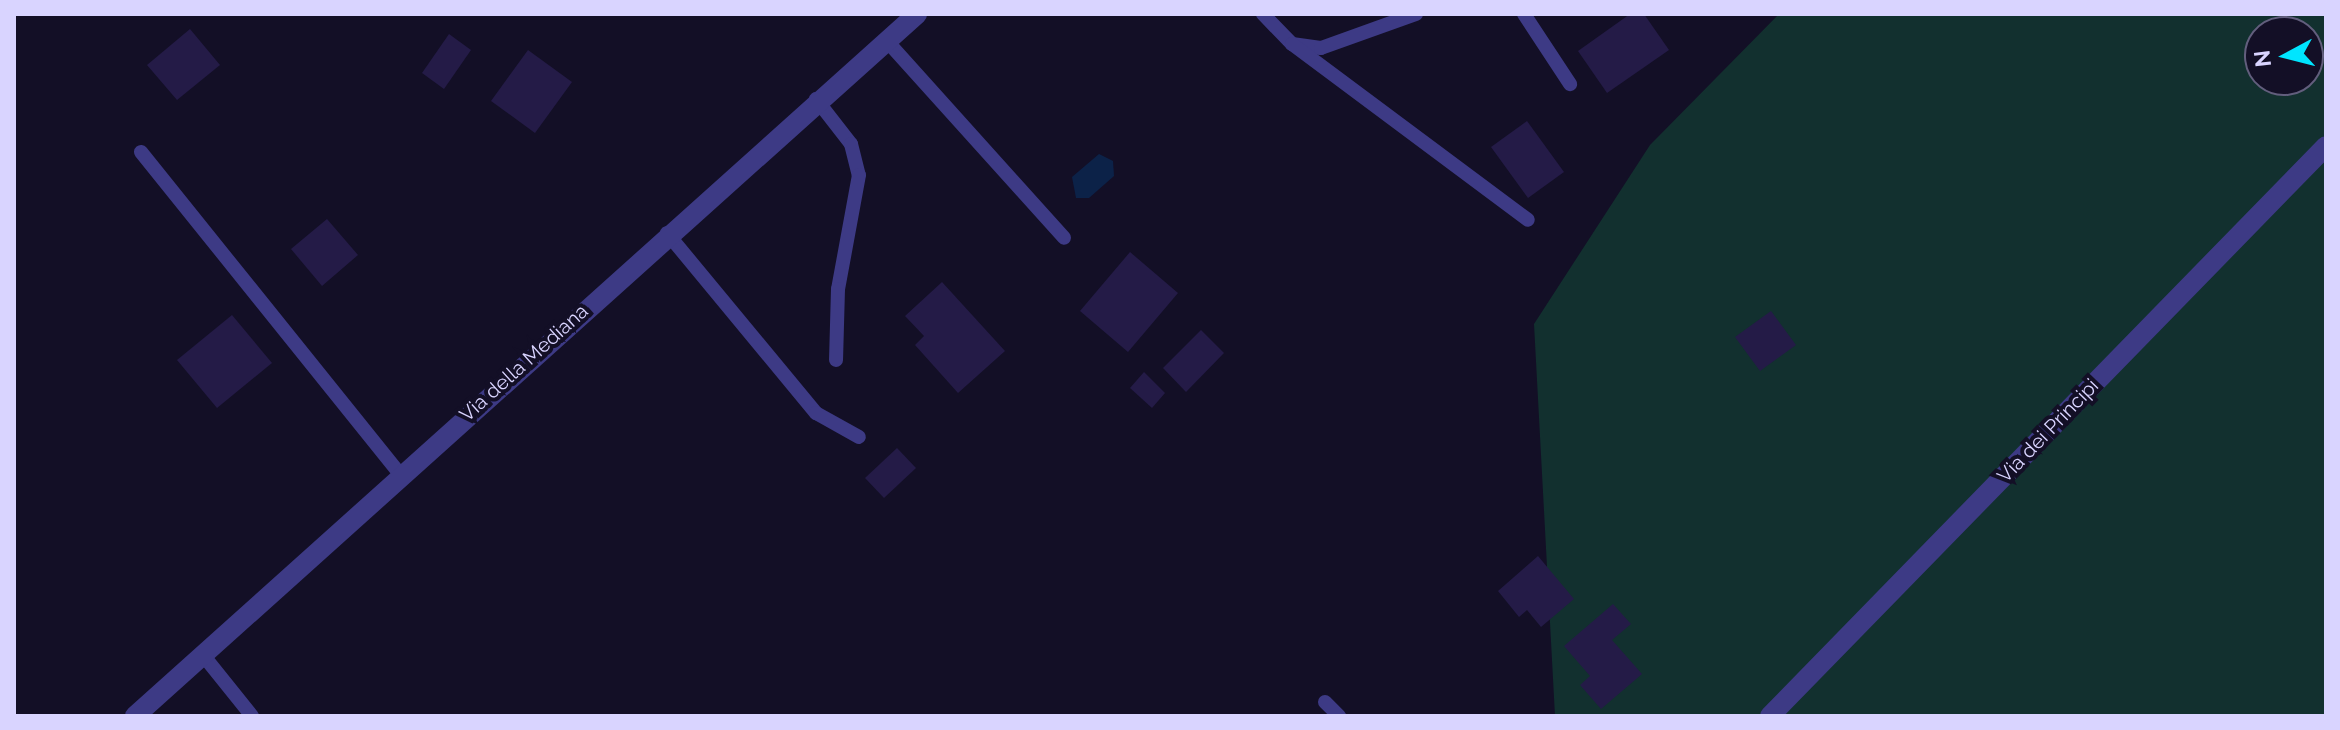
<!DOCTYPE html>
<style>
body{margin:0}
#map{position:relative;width:2340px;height:730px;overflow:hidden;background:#130f26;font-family:Raleway,sans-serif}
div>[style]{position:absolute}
.green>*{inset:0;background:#12302f}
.water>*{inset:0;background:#0c2248}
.building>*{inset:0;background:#241b47}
.lane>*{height:14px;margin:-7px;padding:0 7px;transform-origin:7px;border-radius:7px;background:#3d3a85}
.street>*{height:20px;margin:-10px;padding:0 10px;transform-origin:10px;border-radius:10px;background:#3d3a85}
span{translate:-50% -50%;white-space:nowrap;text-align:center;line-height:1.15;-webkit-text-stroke:8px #130f26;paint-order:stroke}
.street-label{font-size:20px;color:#d9d4ff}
.frame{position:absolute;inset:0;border:16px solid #d9d4ff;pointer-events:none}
.north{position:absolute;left:2244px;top:16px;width:80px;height:80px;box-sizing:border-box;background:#130f26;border:2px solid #625e7d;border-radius:50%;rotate:263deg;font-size:22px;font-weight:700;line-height:32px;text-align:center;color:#d9d4ff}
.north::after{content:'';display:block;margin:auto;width:28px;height:36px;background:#00e5ff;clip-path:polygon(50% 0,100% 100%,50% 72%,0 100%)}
</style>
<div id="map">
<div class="green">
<div style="clip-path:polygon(evenodd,1779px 14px,2326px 14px,2326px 716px,1555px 716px,1534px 324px,1650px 145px,1779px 14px,2260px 32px,2308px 32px,2308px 80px,2260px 80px,2260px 32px)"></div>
</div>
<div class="water">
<div style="clip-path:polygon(1099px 154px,1113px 161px,1114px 176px,1089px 198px,1076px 198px,1072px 177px)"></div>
</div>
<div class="building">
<div style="clip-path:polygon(1630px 14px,1644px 14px,1669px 50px,1607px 93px,1578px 51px)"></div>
<div style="clip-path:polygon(190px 29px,220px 65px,177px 100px,147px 65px)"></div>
<div style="clip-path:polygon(449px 34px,471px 50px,444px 89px,422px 73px)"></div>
<div style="clip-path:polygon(528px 50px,572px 82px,535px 133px,491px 101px)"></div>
<div style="clip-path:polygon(1527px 121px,1564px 172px,1528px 198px,1491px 147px)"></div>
<div style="clip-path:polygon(327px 219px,358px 255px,322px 286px,291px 249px)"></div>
<div style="clip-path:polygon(1130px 252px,1178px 293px,1128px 352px,1080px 311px)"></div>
<div style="clip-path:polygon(942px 282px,1005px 351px,958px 393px,915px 345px,924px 336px,905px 316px)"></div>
<div style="clip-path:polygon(1771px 311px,1796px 345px,1760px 371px,1735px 337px)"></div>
<div style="clip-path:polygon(232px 315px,272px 363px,217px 408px,177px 360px)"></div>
<div style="clip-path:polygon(1201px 330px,1224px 353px,1186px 392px,1163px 368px)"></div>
<div style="clip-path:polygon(1144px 372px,1165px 393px,1152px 408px,1130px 388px)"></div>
<div style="clip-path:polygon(897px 448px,916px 468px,884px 498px,865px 478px)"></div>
<div style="clip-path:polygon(1538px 556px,1574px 599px,1541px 627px,1527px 610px,1519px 617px,1498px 591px)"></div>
<div style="clip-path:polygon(1613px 604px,1631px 624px,1612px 640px,1642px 674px,1601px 709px,1580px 685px,1590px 676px,1564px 646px)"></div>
</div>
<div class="lane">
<div style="left:1263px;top:14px;width:42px;rotate:46deg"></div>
<div style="left:1292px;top:44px;width:29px;rotate:8deg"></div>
<div style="left:1321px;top:48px;width:101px;rotate:-19.7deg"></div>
<div style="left:1524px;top:14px;width:84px;rotate:56.7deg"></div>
<div style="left:886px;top:40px;width:266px;rotate:48deg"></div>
<div style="left:1292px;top:44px;width:294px;rotate:36.7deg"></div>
<div style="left:816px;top:99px;width:57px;rotate:52.1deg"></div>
<div style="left:851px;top:144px;width:32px;rotate:76deg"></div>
<div style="left:859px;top:175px;width:116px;rotate:100.4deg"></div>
<div style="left:838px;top:289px;width:71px;rotate:91.6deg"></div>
<div style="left:141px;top:152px;width:415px;rotate:51.2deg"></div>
<div style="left:667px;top:233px;width:234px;rotate:50.4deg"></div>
<div style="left:816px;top:413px;width:49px;rotate:29.2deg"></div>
<div style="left:203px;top:655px;width:78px;rotate:51.2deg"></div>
<div style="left:1325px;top:702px;width:20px;rotate:45deg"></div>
</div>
<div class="street">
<div style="left:135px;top:716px;width:1051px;rotate:-41.91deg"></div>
<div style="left:1770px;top:716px;width:796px;rotate:-45.71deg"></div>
</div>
<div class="street-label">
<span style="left:524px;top:363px;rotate:-42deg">Via della Mediana</span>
<span style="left:2048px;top:431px;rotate:-46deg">Via dei Principi</span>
</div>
<div class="frame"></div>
<div class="north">N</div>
</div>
